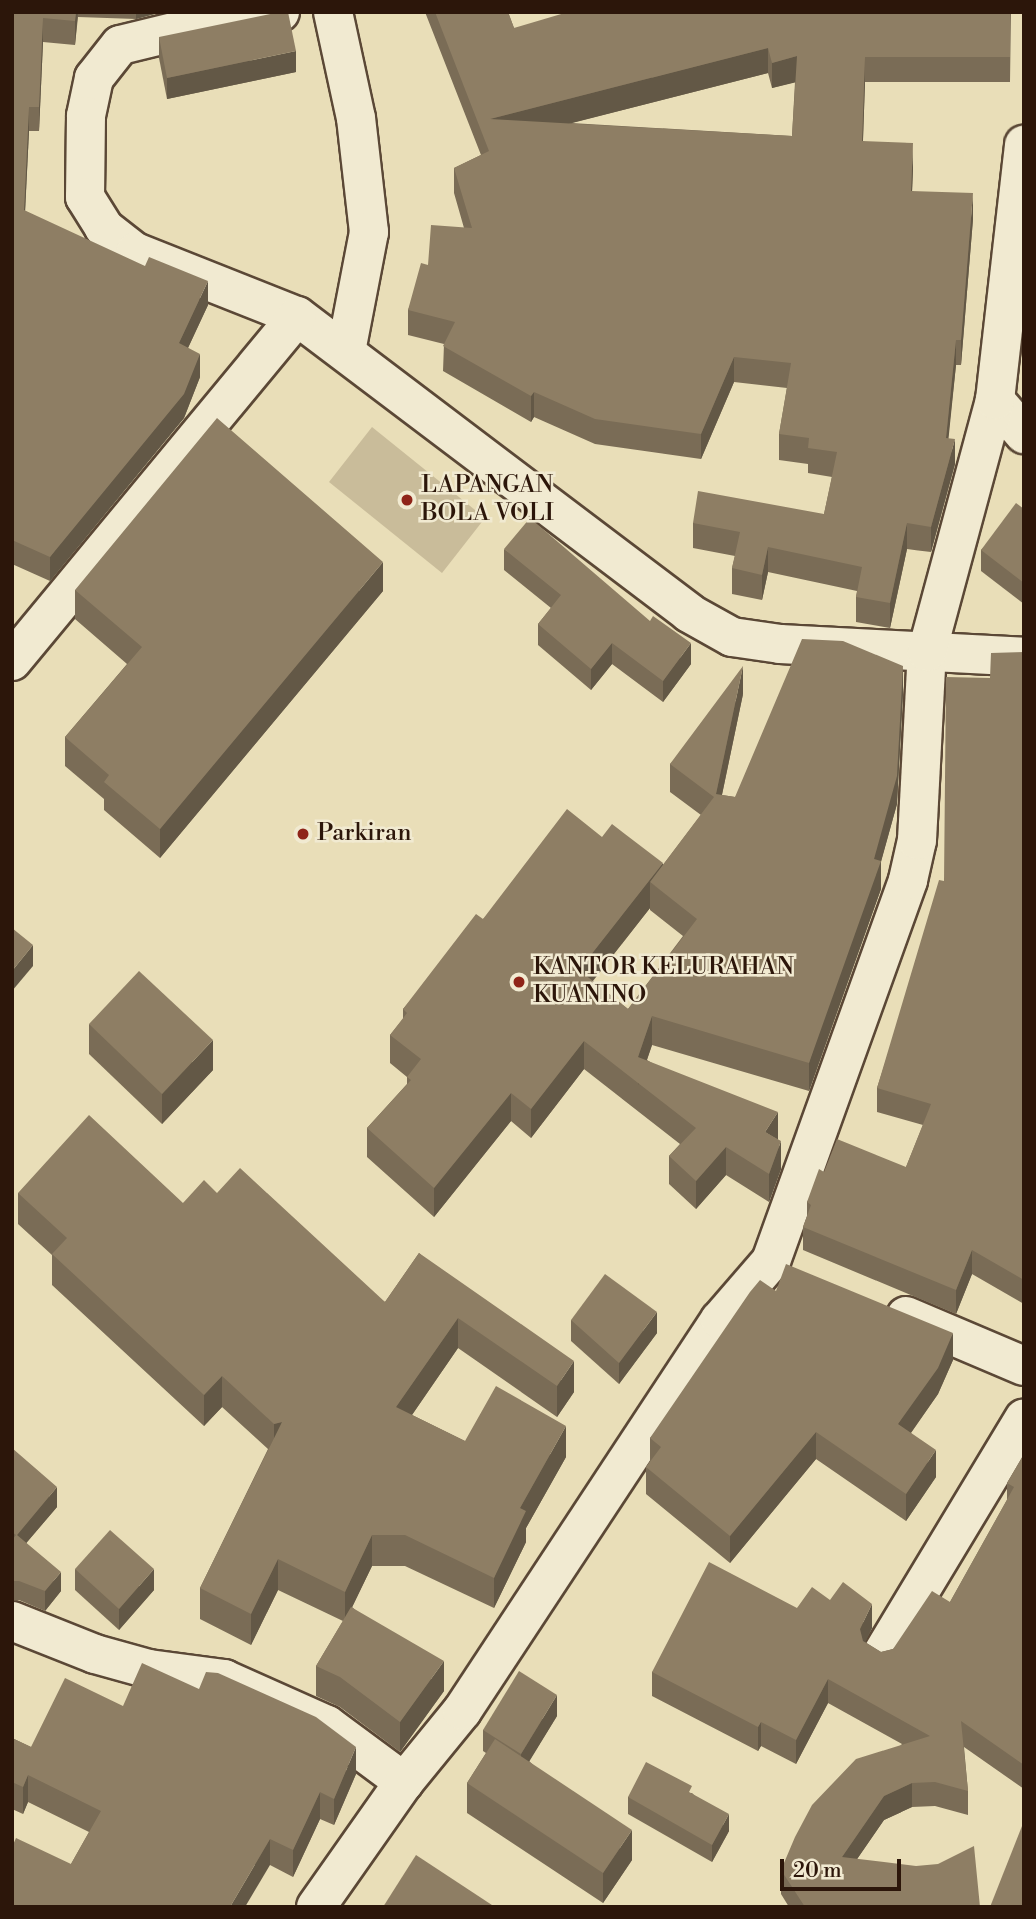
<!DOCTYPE html>
<style>
body{margin:0}
#map{position:relative;width:1036px;height:1919px;overflow:hidden;background:#e9deb8;font-family:"Libre Bodoni",serif}
div>[style]{position:absolute}
.green>*{inset:0;background:#c9bc9a}
.roads{filter:drop-shadow(2px 0 #5b4836) drop-shadow(-2px 0 #5b4836) drop-shadow(0 2px #5b4836) drop-shadow(0 -2px #5b4836)}
.minor>*{height:38px;margin:-19px;padding:0 19px;transform-origin:19px;border-radius:19px;background:#f1ead1}
.wall>*{inset:0;background:#7a6c56}
.shaded-wall>*{inset:0;background:#635846}
.building>*{inset:0;background:#8e7e64}
.dots>*{width:19px;height:19px;translate:-50% -50%;box-sizing:border-box;border:4px solid #f1ead1;border-radius:50%}
span{translate:-50% -50%;white-space:nowrap;text-align:center;line-height:1.15;-webkit-text-stroke:5px #f1ead1;paint-order:stroke}
.poi-label{font-size:24px;color:#2c160a}
.left{translate:0 -50%;text-align:left}
.frame{position:absolute;inset:0;border:14px solid #2c160a;pointer-events:none}
.scale{position:absolute;left:780px;top:1859px;width:121px;height:32px;box-sizing:border-box;border:4px solid #2c160a;border-top:0;padding-left:9px;font-size:21px;line-height:24px;white-space:nowrap;color:#2c160a;-webkit-text-stroke:5px #f1ead1;paint-order:stroke}
</style>
<div id="map">
<div class="green">
<div style="clip-path:polygon(372px 427px,485px 518px,442px 573px,329px 482px)"></div>
</div>
<div class="roads">
<div class="minor">
<div style="left:280px;top:12px;width:45px;rotate:173.7deg"></div>
<div style="left:235px;top:17px;width:118px;rotate:166.3deg"></div>
<div style="left:120px;top:45px;width:42px;rotate:128.2deg"></div>
<div style="left:94px;top:78px;width:39px;rotate:102deg"></div>
<div style="left:86px;top:116px;width:81px;rotate:90.7deg"></div>
<div style="left:85px;top:197px;width:36px;rotate:58deg"></div>
<div style="left:104px;top:228px;width:39px;rotate:38deg"></div>
<div style="left:135px;top:252px;width:174px;rotate:21.6deg"></div>
<div style="left:297px;top:316px;width:492px;rotate:37.1deg"></div>
<div style="left:689px;top:613px;width:49px;rotate:29.2deg"></div>
<div style="left:732px;top:637px;width:49px;rotate:8.3deg"></div>
<div style="left:780px;top:644px;width:244px;rotate:3deg"></div>
<div style="left:333px;top:12px;width:108px;rotate:77.8deg"></div>
<div style="left:356px;top:118px;width:115px;rotate:83.5deg"></div>
<div style="left:369px;top:232px;width:121px;rotate:100.9deg"></div>
<div style="left:995px;top:400px;width:45px;rotate:49.5deg"></div>
<div style="left:12px;top:661px;width:447px;rotate:-50.4deg"></div>
<div style="left:906px;top:1316px;width:128px;rotate:23deg"></div>
<div style="left:12px;top:1621px;width:89px;rotate:21.7deg"></div>
<div style="left:95px;top:1654px;width:56px;rotate:15.5deg"></div>
<div style="left:149px;top:1669px;width:76px;rotate:7.6deg"></div>
<div style="left:224px;top:1679px;width:113px;rotate:24.1deg"></div>
<div style="left:327px;top:1725px;width:96px;rotate:36.5deg"></div>
<div style="left:882px;top:1654px;width:275px;rotate:-58.9deg"></div>
<div style="left:316px;top:1907px;width:153px;rotate:-54.9deg"></div>
<div style="left:404px;top:1782px;width:92px;rotate:-50.8deg"></div>
<div style="left:462px;top:1711px;width:468px;rotate:-56.6deg"></div>
<div style="left:720px;top:1320px;width:78px;rotate:-49.2deg"></div>
<div style="left:771px;top:1261px;width:405px;rotate:-70.2deg"></div>
<div style="left:908px;top:880px;width:41px;rotate:-77.3deg"></div>
<div style="left:917px;top:840px;width:188px;rotate:-87deg"></div>
<div style="left:927px;top:652px;width:261px;rotate:-74.9deg"></div>
<div style="left:995px;top:400px;width:257px;rotate:-83.5deg"></div>
</div>
</div>
<div class="wall">
<div style="clip-path:polygon(12px 12px,162px 12px,136px 19px,78px 17px,75px 45px,43px 42px,39px 131px,29px 131px,25px 211px,208px 305px,188px 348px,200px 377px,184px 418px,50px 581px,12px 564px)"></div>
<div style="clip-path:polygon(evenodd,425px 12px,508px 12px,514px 28px,1011px 12px,1010px 82px,865px 82px,863px 141px,913px 169px,912px 191px,973px 219px,961px 365px,956px 365px,948px 438px,955px 464px,931px 552px,907px 549px,890px 628px,856px 622px,856px 597px,857px 591px,768px 572px,762px 600px,732px 594px,732px 568px,735px 556px,693px 548px,693px 523px,824px 514px,832px 477px,808px 473px,808px 464px,779px 460px,779px 434px,787px 388px,734px 382px,701px 459px,595px 444px,534px 417px,531px 422px,443px 371px,444px 344px,408px 335px,408px 310px,428px 265px,464px 228px,454px 193px,454px 168px,481px 155px,425px 12px,768px 73px,772px 88px,795px 82px,792px 136px,571px 123px,768px 73px)"></div>
<div style="clip-path:polygon(159px 37px,296px 72px,167px 99px,159px 58px)"></div>
<div style="clip-path:polygon(1024px 509px,1024px 604px,981px 571px,981px 550px)"></div>
<div style="clip-path:polygon(504px 549px,691px 664px,663px 702px,612px 664px,591px 690px,538px 645px,538px 624px,551px 608px,504px 570px)"></div>
<div style="clip-path:polygon(75px 590px,383px 591px,160px 858px,104px 810px,104px 799px,65px 766px,65px 737px,127px 664px,75px 619px)"></div>
<div style="clip-path:polygon(1024px 652px,1024px 1304px,972px 1274px,956px 1314px,803px 1250px,803px 1227px,807px 1216px,807px 1202px,824px 1172px,906px 1167px,923px 1125px,877px 1112px,877px 1088px,944px 881px,990px 678px)"></div>
<div style="clip-path:polygon(evenodd,743px 694px,722px 795px,735px 797px,903px 694px,897px 804px,881px 861px,881px 889px,809px 1091px,652px 1045px,647px 1060px,778px 1140px,781px 1169px,769px 1202px,726px 1175px,696px 1209px,669px 1184px,669px 1156px,680px 1144px,584px 1069px,531px 1138px,511px 1121px,434px 1217px,367px 1157px,367px 1128px,407px 1084px,407px 1077px,390px 1063px,390px 1035px,403px 1019px,403px 1009px,483px 919px,602px 837px,663px 865px,701px 815px,670px 792px,670px 764px,743px 694px,650px 908px,650px 910px,683px 936px,628px 1009px,593px 981px,650px 908px)"></div>
<div style="clip-path:polygon(89px 1024px,213px 1070px,162px 1124px,89px 1054px)"></div>
<div style="clip-path:polygon(18px 1193px,183px 1203px,217px 1193px,385px 1302px,419px 1253px,574px 1392px,557px 1417px,458px 1348px,412px 1415px,465px 1441px,566px 1457px,526px 1528px,526px 1542px,494px 1608px,405px 1566px,372px 1566px,352px 1607px,444px 1691px,400px 1752px,340px 1707px,316px 1696px,316px 1666px,343px 1621px,278px 1590px,251px 1645px,200px 1619px,200px 1588px,268px 1449px,222px 1407px,204px 1426px,52px 1285px,52px 1255px,18px 1224px)"></div>
<div style="clip-path:polygon(776px 1291px,953px 1360px,938px 1394px,911px 1433px,936px 1477px,906px 1521px,816px 1459px,730px 1563px,646px 1494px,646px 1467px,650px 1461px,650px 1438px)"></div>
<div style="clip-path:polygon(571px 1320px,657px 1333px,619px 1384px,571px 1341px)"></div>
<div style="clip-path:polygon(12px 1448px,57px 1507px,26px 1543px,61px 1591px,45px 1611px,19px 1600px,12px 1601px)"></div>
<div style="clip-path:polygon(1024px 1454px,1024px 1789px,964px 1747px,968px 1791px,968px 1815px,935px 1806px,912px 1807px,884px 1820px,857px 1859px,980px 1907px,789px 1907px,781px 1894px,781px 1870px,902px 1744px,828px 1703px,796px 1764px,761px 1746px,758px 1751px,652px 1696px,652px 1672px,797px 1608px,830px 1600px,872px 1628px,865px 1642px,881px 1652px,893px 1649px,950px 1602px,1007px 1500px,1007px 1483px)"></div>
<div style="clip-path:polygon(75px 1569px,154px 1590px,119px 1630px,75px 1590px)"></div>
<div style="clip-path:polygon(123px 1706px,356px 1774px,334px 1825px,320px 1819px,293px 1877px,270px 1865px,71px 1864px,89px 1832px,28px 1802px,23px 1814px,12px 1809px,12px 1738px,31px 1747px)"></div>
<div style="clip-path:polygon(557px 1716px,529px 1761px,632px 1860px,603px 1903px,467px 1813px,467px 1783px,486px 1753px,483px 1751px,483px 1730px)"></div>
<div style="clip-path:polygon(692px 1793px,729px 1831px,712px 1862px,628px 1814px,628px 1797px)"></div>
</div>
<div class="shaded-wall">
<div style="clip-path:polygon(76px 12px,78px 12px,75px 45px,75px 21px)"></div>
<div style="clip-path:polygon(136px 12px,162px 12px,136px 19px)"></div>
<div style="clip-path:polygon(43px 18px,43px 42px,39px 131px,39px 107px)"></div>
<div style="clip-path:polygon(768px 48px,768px 73px,490px 144px,490px 119px)"></div>
<div style="clip-path:polygon(296px 51px,296px 72px,167px 99px,167px 78px)"></div>
<div style="clip-path:polygon(797px 56px,797px 82px,772px 88px,772px 63px)"></div>
<div style="clip-path:polygon(865px 57px,865px 82px,862px 166px,862px 141px)"></div>
<div style="clip-path:polygon(29px 107px,29px 131px,24px 234px,24px 210px)"></div>
<div style="clip-path:polygon(913px 143px,913px 169px,911px 217px,911px 191px)"></div>
<div style="clip-path:polygon(973px 193px,973px 219px,961px 365px,961px 340px)"></div>
<div style="clip-path:polygon(208px 281px,208px 305px,179px 367px,179px 343px)"></div>
<div style="clip-path:polygon(956px 340px,956px 365px,946px 463px,946px 438px)"></div>
<div style="clip-path:polygon(200px 354px,200px 377px,184px 418px,50px 581px,50px 557px)"></div>
<div style="clip-path:polygon(734px 357px,734px 382px,701px 459px,701px 434px)"></div>
<div style="clip-path:polygon(534px 392px,534px 417px,531px 422px,531px 396px)"></div>
<div style="clip-path:polygon(955px 439px,955px 464px,931px 552px,931px 527px)"></div>
<div style="clip-path:polygon(907px 523px,907px 549px,890px 628px,890px 603px)"></div>
<div style="clip-path:polygon(768px 547px,768px 572px,762px 600px,762px 575px)"></div>
<div style="clip-path:polygon(383px 562px,383px 591px,160px 858px,160px 829px)"></div>
<div style="clip-path:polygon(612px 643px,612px 664px,591px 690px,591px 669px)"></div>
<div style="clip-path:polygon(691px 643px,691px 664px,663px 702px,663px 681px)"></div>
<div style="clip-path:polygon(743px 666px,743px 694px,716px 823px,716px 794px)"></div>
<div style="clip-path:polygon(903px 666px,903px 694px,897px 804px,881px 862px,881px 861px,881px 889px,809px 1091px,809px 1063px,874px 859px)"></div>
<div style="clip-path:polygon(663px 863px,663px 891px,650px 882px,650px 908px,579px 998px,579px 970px)"></div>
<div style="clip-path:polygon(33px 945px,33px 966px,12px 991px,12px 971px)"></div>
<div style="clip-path:polygon(652px 1016px,652px 1045px,638px 1085px,638px 1057px)"></div>
<div style="clip-path:polygon(213px 1040px,213px 1070px,162px 1124px,162px 1094px)"></div>
<div style="clip-path:polygon(584px 1041px,584px 1069px,531px 1138px,531px 1109px)"></div>
<div style="clip-path:polygon(511px 1093px,511px 1121px,434px 1217px,434px 1188px)"></div>
<div style="clip-path:polygon(778px 1112px,778px 1140px,765px 1132px)"></div>
<div style="clip-path:polygon(781px 1141px,781px 1169px,769px 1202px,769px 1174px)"></div>
<div style="clip-path:polygon(726px 1147px,726px 1175px,696px 1209px,696px 1181px)"></div>
<div style="clip-path:polygon(972px 1250px,972px 1274px,956px 1314px,956px 1290px)"></div>
<div style="clip-path:polygon(657px 1312px,657px 1333px,619px 1384px,619px 1363px)"></div>
<div style="clip-path:polygon(458px 1318px,458px 1348px,396px 1438px,396px 1407px)"></div>
<div style="clip-path:polygon(953px 1333px,953px 1360px,938px 1394px,898px 1451px,898px 1424px)"></div>
<div style="clip-path:polygon(574px 1361px,574px 1392px,557px 1417px,557px 1386px)"></div>
<div style="clip-path:polygon(222px 1376px,222px 1407px,204px 1426px,204px 1395px)"></div>
<div style="clip-path:polygon(282px 1422px,274px 1455px,274px 1424px)"></div>
<div style="clip-path:polygon(566px 1426px,566px 1457px,526px 1528px,526px 1542px,494px 1608px,494px 1578px,520px 1508px)"></div>
<div style="clip-path:polygon(816px 1432px,816px 1459px,730px 1563px,730px 1536px)"></div>
<div style="clip-path:polygon(936px 1450px,936px 1477px,906px 1521px,906px 1494px)"></div>
<div style="clip-path:polygon(57px 1487px,57px 1507px,17px 1554px,17px 1535px)"></div>
<div style="clip-path:polygon(372px 1535px,372px 1566px,345px 1622px,345px 1592px)"></div>
<div style="clip-path:polygon(278px 1559px,278px 1590px,251px 1645px,251px 1614px)"></div>
<div style="clip-path:polygon(154px 1569px,154px 1590px,119px 1630px,119px 1609px)"></div>
<div style="clip-path:polygon(61px 1572px,61px 1591px,45px 1611px,45px 1591px)"></div>
<div style="clip-path:polygon(872px 1604px,872px 1628px,860px 1653px,860px 1629px)"></div>
<div style="clip-path:polygon(444px 1661px,444px 1691px,400px 1752px,400px 1722px)"></div>
<div style="clip-path:polygon(828px 1679px,828px 1703px,796px 1764px,796px 1740px)"></div>
<div style="clip-path:polygon(557px 1695px,557px 1716px,521px 1775px,521px 1754px)"></div>
<div style="clip-path:polygon(761px 1722px,761px 1746px,758px 1751px,758px 1727px)"></div>
<div style="clip-path:polygon(356px 1747px,356px 1774px,334px 1825px,334px 1799px)"></div>
<div style="clip-path:polygon(28px 1775px,28px 1802px,23px 1814px,23px 1787px)"></div>
<div style="clip-path:polygon(912px 1783px,912px 1807px,884px 1820px,842px 1881px,842px 1857px,884px 1796px)"></div>
<div style="clip-path:polygon(320px 1792px,320px 1819px,293px 1877px,293px 1850px)"></div>
<div style="clip-path:polygon(729px 1814px,729px 1831px,712px 1862px,712px 1845px)"></div>
<div style="clip-path:polygon(632px 1830px,632px 1860px,603px 1903px,603px 1873px)"></div>
<div style="clip-path:polygon(270px 1839px,270px 1865px,245px 1907px,230px 1907px)"></div>
</div>
<div class="building">
<div style="clip-path:polygon(12px 12px,76px 12px,75px 21px,43px 18px,39px 107px,29px 107px,24px 210px,145px 266px,149px 257px,208px 281px,179px 343px,200px 354px,184px 394px,50px 557px,12px 540px)"></div>
<div style="clip-path:polygon(280px 12px,288px 12px,296px 51px,167px 78px,159px 37px)"></div>
<div style="clip-path:polygon(evenodd,435px 12px,508px 12px,514px 28px,568px 12px,1010px 12px,1010px 57px,865px 57px,862px 141px,913px 143px,911px 191px,973px 193px,961px 340px,956px 340px,946px 438px,955px 439px,931px 527px,907px 523px,890px 603px,856px 597px,862px 567px,768px 547px,762px 575px,732px 568px,740px 532px,693px 523px,698px 491px,824px 514px,837px 452px,808px 448px,809px 438px,779px 434px,791px 363px,734px 357px,701px 434px,595px 419px,534px 392px,531px 396px,443px 346px,455px 322px,408px 310px,421px 263px,428px 265px,431px 225px,472px 228px,454px 168px,489px 151px,435px 12px,768px 48px,772px 63px,797px 56px,792px 136px,490px 119px,768px 48px)"></div>
<div style="clip-path:polygon(217px 418px,383px 562px,160px 829px,104px 782px,109px 775px,65px 737px,142px 647px,75px 590px)"></div>
<div style="clip-path:polygon(1016px 503px,1024px 509px,1024px 583px,981px 550px)"></div>
<div style="clip-path:polygon(530px 518px,650px 621px,653px 616px,691px 643px,663px 681px,612px 643px,591px 669px,538px 624px,561px 595px,504px 549px)"></div>
<div style="clip-path:polygon(802px 639px,843px 641px,903px 666px,897px 776px,874px 859px,881px 861px,809px 1063px,652px 1016px,638px 1057px,778px 1112px,765px 1132px,781px 1141px,769px 1174px,726px 1147px,696px 1181px,669px 1156px,696px 1128px,584px 1041px,531px 1109px,511px 1093px,434px 1188px,367px 1128px,411px 1080px,407px 1077px,421px 1059px,390px 1035px,407px 1013px,403px 1009px,476px 914px,483px 919px,567px 809px,602px 837px,612px 824px,663px 863px,579px 970px,628px 1009px,697px 919px,650px 882px,714px 797px,670px 764px,743px 666px,716px 794px,735px 797px)"></div>
<div style="clip-path:polygon(1024px 652px,1024px 1280px,972px 1250px,956px 1290px,803px 1227px,811px 1205px,807px 1202px,819px 1169px,824px 1172px,837px 1139px,906px 1167px,931px 1104px,877px 1088px,939px 880px,944px 881px,946px 677px,990px 678px,991px 653px)"></div>
<div style="clip-path:polygon(12px 928px,33px 945px,12px 971px)"></div>
<div style="clip-path:polygon(139px 971px,213px 1040px,162px 1094px,89px 1024px)"></div>
<div style="clip-path:polygon(89px 1115px,183px 1203px,204px 1180px,217px 1193px,240px 1168px,385px 1302px,419px 1253px,574px 1361px,557px 1386px,458px 1318px,396px 1407px,465px 1441px,496px 1386px,566px 1426px,520px 1508px,526px 1511px,494px 1578px,405px 1535px,372px 1535px,345px 1592px,278px 1559px,251px 1614px,200px 1588px,282px 1422px,274px 1424px,222px 1376px,204px 1395px,52px 1254px,67px 1238px,18px 1193px)"></div>
<div style="clip-path:polygon(786px 1264px,953px 1333px,938px 1368px,898px 1424px,936px 1450px,906px 1494px,816px 1432px,730px 1536px,646px 1467px,661px 1447px,650px 1438px,750px 1292px,760px 1280px,776px 1291px)"></div>
<div style="clip-path:polygon(605px 1274px,657px 1312px,619px 1363px,571px 1320px)"></div>
<div style="clip-path:polygon(12px 1448px,57px 1487px,17px 1535px,61px 1572px,45px 1591px,19px 1581px,12px 1581px,12px 1540px,16px 1535px,12px 1532px)"></div>
<div style="clip-path:polygon(1024px 1454px,1024px 1765px,961px 1721px,968px 1791px,935px 1782px,912px 1783px,884px 1796px,842px 1857px,916px 1866px,938px 1864px,974px 1846px,980px 1907px,805px 1907px,781px 1870px,795px 1837px,812px 1805px,856px 1759px,930px 1736px,828px 1679px,796px 1740px,761px 1722px,758px 1727px,652px 1672px,709px 1562px,797px 1608px,812px 1587px,830px 1600px,843px 1582px,872px 1604px,860px 1629px,863px 1641px,881px 1652px,893px 1649px,932px 1591px,950px 1602px,1014px 1487px,1007px 1483px)"></div>
<div style="clip-path:polygon(110px 1530px,154px 1569px,119px 1609px,75px 1569px)"></div>
<div style="clip-path:polygon(351px 1607px,444px 1661px,400px 1722px,340px 1677px,316px 1666px)"></div>
<div style="clip-path:polygon(142px 1663px,199px 1689px,206px 1672px,218px 1673px,316px 1717px,356px 1747px,334px 1799px,320px 1792px,293px 1850px,270px 1839px,230px 1907px,12px 1907px,12px 1847px,16px 1838px,71px 1864px,101px 1811px,28px 1775px,23px 1787px,12px 1782px,12px 1738px,31px 1747px,65px 1678px,123px 1706px)"></div>
<div style="clip-path:polygon(519px 1671px,557px 1695px,521px 1754px,483px 1730px)"></div>
<div style="clip-path:polygon(495px 1739px,632px 1830px,603px 1873px,467px 1783px)"></div>
<div style="clip-path:polygon(646px 1762px,692px 1786px,689px 1792px,729px 1814px,712px 1845px,628px 1797px)"></div>
<div style="clip-path:polygon(1024px 1821px,1024px 1907px,990px 1907px)"></div>
<div style="clip-path:polygon(416px 1855px,495px 1907px,383px 1907px)"></div>
</div>
<div class="dots">
<div style="left:407px;top:500px;background:#8f2418"></div>
<div style="left:303px;top:834px;background:#8f2418"></div>
<div style="left:519px;top:982px;background:#8f2418"></div>
</div>
<div class="poi-label">
<span class="left" style="left:421px;top:500px">LAPANGAN<br>BOLA VOLI</span>
<span class="left" style="left:317px;top:834px">Parkiran</span>
<span class="left" style="left:533px;top:982px">KANTOR KELURAHAN<br>KUANINO</span>
</div>
<div class="frame"></div>
<div class="scale">20 m</div>
</div>
